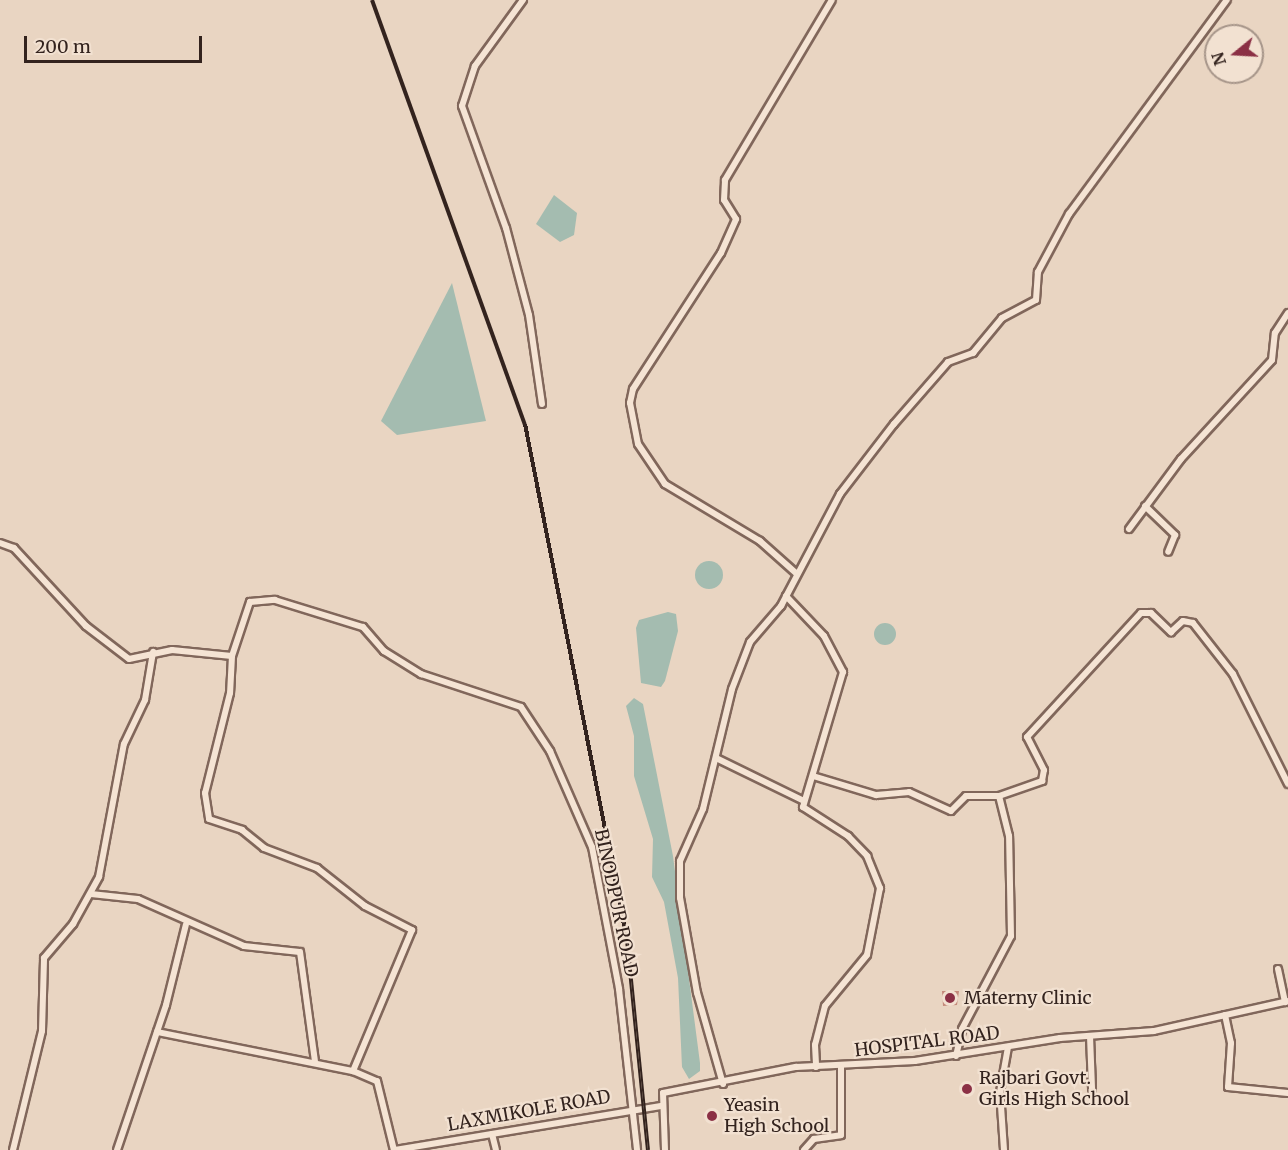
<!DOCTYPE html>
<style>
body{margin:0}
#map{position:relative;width:1288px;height:1150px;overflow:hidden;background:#e9d5c2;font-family:Merriweather,serif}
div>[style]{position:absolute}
.water>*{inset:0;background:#a4bcb0}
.round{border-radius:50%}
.building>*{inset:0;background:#c48a7b}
.roads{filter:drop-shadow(2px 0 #81675b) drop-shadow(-2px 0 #81675b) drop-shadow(0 2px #81675b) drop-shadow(0 -2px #81675b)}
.minor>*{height:6px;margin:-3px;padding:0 3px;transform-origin:3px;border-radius:3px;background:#f5e4d4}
.rail>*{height:4px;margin-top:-2px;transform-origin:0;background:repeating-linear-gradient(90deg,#f2e1d1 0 4.5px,#33231e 0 9px);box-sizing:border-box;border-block:2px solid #33231e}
.dots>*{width:16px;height:16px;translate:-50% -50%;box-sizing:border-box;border:3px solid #f2e1d1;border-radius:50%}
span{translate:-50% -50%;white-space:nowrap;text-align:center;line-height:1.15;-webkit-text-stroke:4.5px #f2e1d1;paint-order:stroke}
.street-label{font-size:18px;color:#33231e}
.poi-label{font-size:18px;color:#33231e}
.left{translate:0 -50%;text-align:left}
.north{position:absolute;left:1204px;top:24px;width:60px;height:60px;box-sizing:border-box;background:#f2e1d1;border:2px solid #a69589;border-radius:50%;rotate:252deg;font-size:16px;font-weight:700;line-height:24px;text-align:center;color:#33231e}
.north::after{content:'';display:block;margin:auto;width:21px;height:27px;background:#8b3045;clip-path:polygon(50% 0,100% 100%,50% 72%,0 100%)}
.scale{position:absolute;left:24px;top:36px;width:178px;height:27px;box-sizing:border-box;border:3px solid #33231e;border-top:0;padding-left:8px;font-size:18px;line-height:21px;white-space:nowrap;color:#33231e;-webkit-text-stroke:4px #f2e1d1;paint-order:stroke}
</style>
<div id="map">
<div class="water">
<div style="clip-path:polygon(554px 195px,577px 213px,574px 235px,560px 242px,536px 224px)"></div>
<div style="clip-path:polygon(452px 283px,486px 421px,397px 435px,381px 421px)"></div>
<div class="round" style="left:695px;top:561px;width:28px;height:28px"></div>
<div style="clip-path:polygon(668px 612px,676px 614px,678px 631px,665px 681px,661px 687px,641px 683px,636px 628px,639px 620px)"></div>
<div class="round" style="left:874px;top:623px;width:22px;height:22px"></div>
<div style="clip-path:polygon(634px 698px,643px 704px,673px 856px,700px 1063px,700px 1071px,689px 1079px,682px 1067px,678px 978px,664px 902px,652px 877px,653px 839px,634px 776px,634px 736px,626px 706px)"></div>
</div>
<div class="building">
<div style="clip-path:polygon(942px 991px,959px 991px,957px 1005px,943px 1006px)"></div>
</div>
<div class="roads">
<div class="minor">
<div style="left:523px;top:0;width:82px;rotate:126deg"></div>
<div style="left:475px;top:66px;width:42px;rotate:108deg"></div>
<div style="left:462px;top:106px;width:130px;rotate:70.2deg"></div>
<div style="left:506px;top:228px;width:90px;rotate:75.2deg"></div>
<div style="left:529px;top:315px;width:90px;rotate:81.7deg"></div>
<div style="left:1145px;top:506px;width:42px;rotate:44deg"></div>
<div style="left:1175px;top:535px;width:18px;rotate:112deg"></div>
<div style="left:1129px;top:529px;width:87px;rotate:-53.4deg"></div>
<div style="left:1181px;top:459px;width:134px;rotate:-47.4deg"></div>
<div style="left:1272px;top:360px;width:27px;rotate:-84deg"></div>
<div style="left:1275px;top:333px;width:24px;rotate:-57deg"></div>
<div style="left:0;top:543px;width:15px;rotate:20deg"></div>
<div style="left:14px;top:548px;width:106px;rotate:47.3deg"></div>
<div style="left:86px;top:626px;width:54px;rotate:37.5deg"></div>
<div style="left:129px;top:659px;width:44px;rotate:-11.8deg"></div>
<div style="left:172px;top:650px;width:60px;rotate:5.7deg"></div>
<div style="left:232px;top:656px;width:57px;rotate:-71.6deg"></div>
<div style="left:250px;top:602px;width:25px;rotate:-5deg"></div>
<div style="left:275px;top:600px;width:92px;rotate:17.1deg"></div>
<div style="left:363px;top:627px;width:32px;rotate:49deg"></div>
<div style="left:384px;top:651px;width:44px;rotate:31.9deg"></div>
<div style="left:421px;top:674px;width:105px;rotate:18.3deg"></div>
<div style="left:521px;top:707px;width:53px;rotate:56.6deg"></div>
<div style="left:550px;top:751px;width:105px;rotate:66.4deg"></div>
<div style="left:592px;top:847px;width:145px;rotate:79.2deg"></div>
<div style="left:619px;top:989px;width:162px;rotate:83.6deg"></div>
<div style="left:797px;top:574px;width:50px;rotate:-138.3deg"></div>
<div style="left:760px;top:541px;width:111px;rotate:-149deg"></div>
<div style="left:665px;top:484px;width:48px;rotate:-124deg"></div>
<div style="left:638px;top:444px;width:42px;rotate:-101deg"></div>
<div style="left:630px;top:403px;width:14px;rotate:-78deg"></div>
<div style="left:633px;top:389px;width:162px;rotate:-57.1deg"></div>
<div style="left:721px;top:253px;width:37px;rotate:-66deg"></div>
<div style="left:736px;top:219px;width:22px;rotate:-122deg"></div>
<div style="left:724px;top:200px;width:20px;rotate:-87deg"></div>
<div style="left:725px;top:180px;width:209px;rotate:-59.3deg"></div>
<div style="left:786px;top:596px;width:55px;rotate:46.5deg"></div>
<div style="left:824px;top:636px;width:41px;rotate:62.2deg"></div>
<div style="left:843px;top:672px;width:141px;rotate:106.5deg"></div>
<div style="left:803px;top:807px;width:54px;rotate:32.8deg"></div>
<div style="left:848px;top:836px;width:28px;rotate:46deg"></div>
<div style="left:867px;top:856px;width:35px;rotate:68deg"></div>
<div style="left:880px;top:888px;width:68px;rotate:101deg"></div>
<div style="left:867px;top:955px;width:66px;rotate:129.5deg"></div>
<div style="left:825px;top:1006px;width:40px;rotate:104.4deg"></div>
<div style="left:815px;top:1045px;width:22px;rotate:87deg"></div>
<div style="left:232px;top:656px;width:37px;rotate:93deg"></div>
<div style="left:230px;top:693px;width:103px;rotate:104deg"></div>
<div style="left:205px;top:793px;width:26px;rotate:81deg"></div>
<div style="left:209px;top:819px;width:35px;rotate:18deg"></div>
<div style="left:242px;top:830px;width:28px;rotate:39deg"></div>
<div style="left:264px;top:848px;width:57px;rotate:20.7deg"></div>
<div style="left:317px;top:868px;width:61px;rotate:38.4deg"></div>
<div style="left:365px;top:906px;width:53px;rotate:27.1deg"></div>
<div style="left:412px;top:930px;width:153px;rotate:112.7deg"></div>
<div style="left:353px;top:1071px;width:26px;rotate:23deg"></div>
<div style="left:377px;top:1081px;width:71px;rotate:76.2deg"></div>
<div style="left:716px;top:758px;width:96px;rotate:26deg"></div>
<div style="left:813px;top:776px;width:66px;rotate:16.8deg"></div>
<div style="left:876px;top:795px;width:33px;rotate:-5deg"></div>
<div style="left:909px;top:792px;width:46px;rotate:24.3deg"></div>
<div style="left:951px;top:811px;width:21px;rotate:-45deg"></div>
<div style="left:966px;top:796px;width:33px"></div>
<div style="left:91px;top:894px;width:47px;rotate:6.1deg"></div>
<div style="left:138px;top:899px;width:116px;rotate:23.9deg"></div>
<div style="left:244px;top:946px;width:56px;rotate:6.1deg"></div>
<div style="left:300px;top:952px;width:110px;rotate:82.2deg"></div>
<div style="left:1278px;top:969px;width:34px;rotate:78deg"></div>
<div style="left:1225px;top:1015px;width:29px;rotate:78deg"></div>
<div style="left:1231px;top:1043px;width:44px;rotate:93.9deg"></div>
<div style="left:1228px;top:1087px;width:60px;rotate:5.7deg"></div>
<div style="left:157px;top:1032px;width:200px;rotate:11.3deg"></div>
<div style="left:1090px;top:1036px;width:53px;rotate:87.8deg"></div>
<div style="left:956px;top:1056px;width:28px;rotate:-77deg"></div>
<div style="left:962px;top:1029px;width:105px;rotate:-62.2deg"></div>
<div style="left:1011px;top:936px;width:100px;rotate:-91.1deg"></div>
<div style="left:1009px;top:836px;width:41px;rotate:-104deg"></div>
<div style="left:999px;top:796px;width:46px;rotate:-19.2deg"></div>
<div style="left:1042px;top:781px;width:11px;rotate:-80deg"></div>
<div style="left:1044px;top:770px;width:37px;rotate:-117deg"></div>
<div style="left:1027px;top:737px;width:168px;rotate:-47.4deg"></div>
<div style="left:1141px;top:613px;width:10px"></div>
<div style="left:1151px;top:613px;width:28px;rotate:44deg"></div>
<div style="left:1171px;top:632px;width:16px;rotate:-43deg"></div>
<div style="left:1183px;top:621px;width:10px;rotate:11deg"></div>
<div style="left:1193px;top:623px;width:65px;rotate:51.9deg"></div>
<div style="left:1233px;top:674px;width:123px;rotate:63.4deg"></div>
<div style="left:723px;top:1084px;width:95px;rotate:-105.9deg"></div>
<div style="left:697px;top:993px;width:97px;rotate:-100.1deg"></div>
<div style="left:680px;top:898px;width:37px;rotate:-90deg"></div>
<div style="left:680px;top:861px;width:57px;rotate:-66.1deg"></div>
<div style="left:703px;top:809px;width:123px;rotate:-76.4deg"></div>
<div style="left:732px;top:689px;width:50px;rotate:-69deg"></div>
<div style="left:750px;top:642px;width:48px;rotate:-49.3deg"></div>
<div style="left:781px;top:606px;width:127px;rotate:-62.2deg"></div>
<div style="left:840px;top:494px;width:88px;rotate:-52.4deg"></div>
<div style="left:894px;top:424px;width:82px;rotate:-48.9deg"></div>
<div style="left:948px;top:362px;width:27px;rotate:-20deg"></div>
<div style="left:973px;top:353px;width:45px;rotate:-50.4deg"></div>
<div style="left:1002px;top:318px;width:38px;rotate:-28deg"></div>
<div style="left:1036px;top:300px;width:28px;rotate:-86deg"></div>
<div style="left:1038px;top:272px;width:66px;rotate:-61.9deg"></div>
<div style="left:1069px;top:214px;width:266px;rotate:-53.6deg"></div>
<div style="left:492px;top:1134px;width:16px;rotate:76deg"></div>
<div style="left:13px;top:1150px;width:122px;rotate:-76.3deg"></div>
<div style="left:42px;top:1031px;width:73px;rotate:-88.4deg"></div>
<div style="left:44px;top:958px;width:45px;rotate:-49.5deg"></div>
<div style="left:73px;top:924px;width:54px;rotate:-61deg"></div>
<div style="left:99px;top:877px;width:135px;rotate:-79.4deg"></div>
<div style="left:124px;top:744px;width:49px;rotate:-64.5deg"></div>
<div style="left:145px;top:700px;width:49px;rotate:-80.5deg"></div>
<div style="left:117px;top:1150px;width:153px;rotate:-71.3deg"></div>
<div style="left:166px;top:1005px;width:83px;rotate:-76.1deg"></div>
<div style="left:395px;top:1150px;width:271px;rotate:-9.4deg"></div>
<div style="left:665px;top:1150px;width:57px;rotate:-92deg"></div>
<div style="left:663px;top:1093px;width:136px;rotate:-11.1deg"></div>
<div style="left:796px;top:1067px;width:119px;rotate:-2.9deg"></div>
<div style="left:915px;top:1061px;width:147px;rotate:-9deg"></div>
<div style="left:1060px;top:1038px;width:94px;rotate:-4.3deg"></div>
<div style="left:1154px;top:1031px;width:137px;rotate:-12.6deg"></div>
<div style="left:804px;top:1150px;width:15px;rotate:-48deg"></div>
<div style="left:814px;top:1139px;width:27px;rotate:-8deg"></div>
<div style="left:841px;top:1135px;width:68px;rotate:-90deg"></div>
<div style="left:1004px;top:1150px;width:58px;rotate:-93.9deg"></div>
<div style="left:1000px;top:1092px;width:46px;rotate:-79.9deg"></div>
</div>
</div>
<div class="rail">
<div style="left:372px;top:0;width:451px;rotate:70.2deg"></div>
<div style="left:525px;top:424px;width:526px;rotate:78.82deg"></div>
<div style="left:627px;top:940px;width:211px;rotate:84.3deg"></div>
</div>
<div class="dots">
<div style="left:950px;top:998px;background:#8b3045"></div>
<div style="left:967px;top:1089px;background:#8b3045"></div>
<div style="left:712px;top:1116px;background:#8b3045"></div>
</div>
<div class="street-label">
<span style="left:616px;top:903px;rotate:78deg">BINODPUR ROAD</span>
<span style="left:927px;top:1042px;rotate:-7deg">HOSPITAL ROAD</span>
<span style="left:529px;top:1111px;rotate:-10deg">LAXMIKOLE ROAD</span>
</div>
<div class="poi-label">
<span class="left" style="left:964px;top:998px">Materny Clinic</span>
<span class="left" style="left:979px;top:1089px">Rajbari Govt.<br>Girls High School</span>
<span class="left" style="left:724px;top:1116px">Yeasin<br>High School</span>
</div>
<div class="north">N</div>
<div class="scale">200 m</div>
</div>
